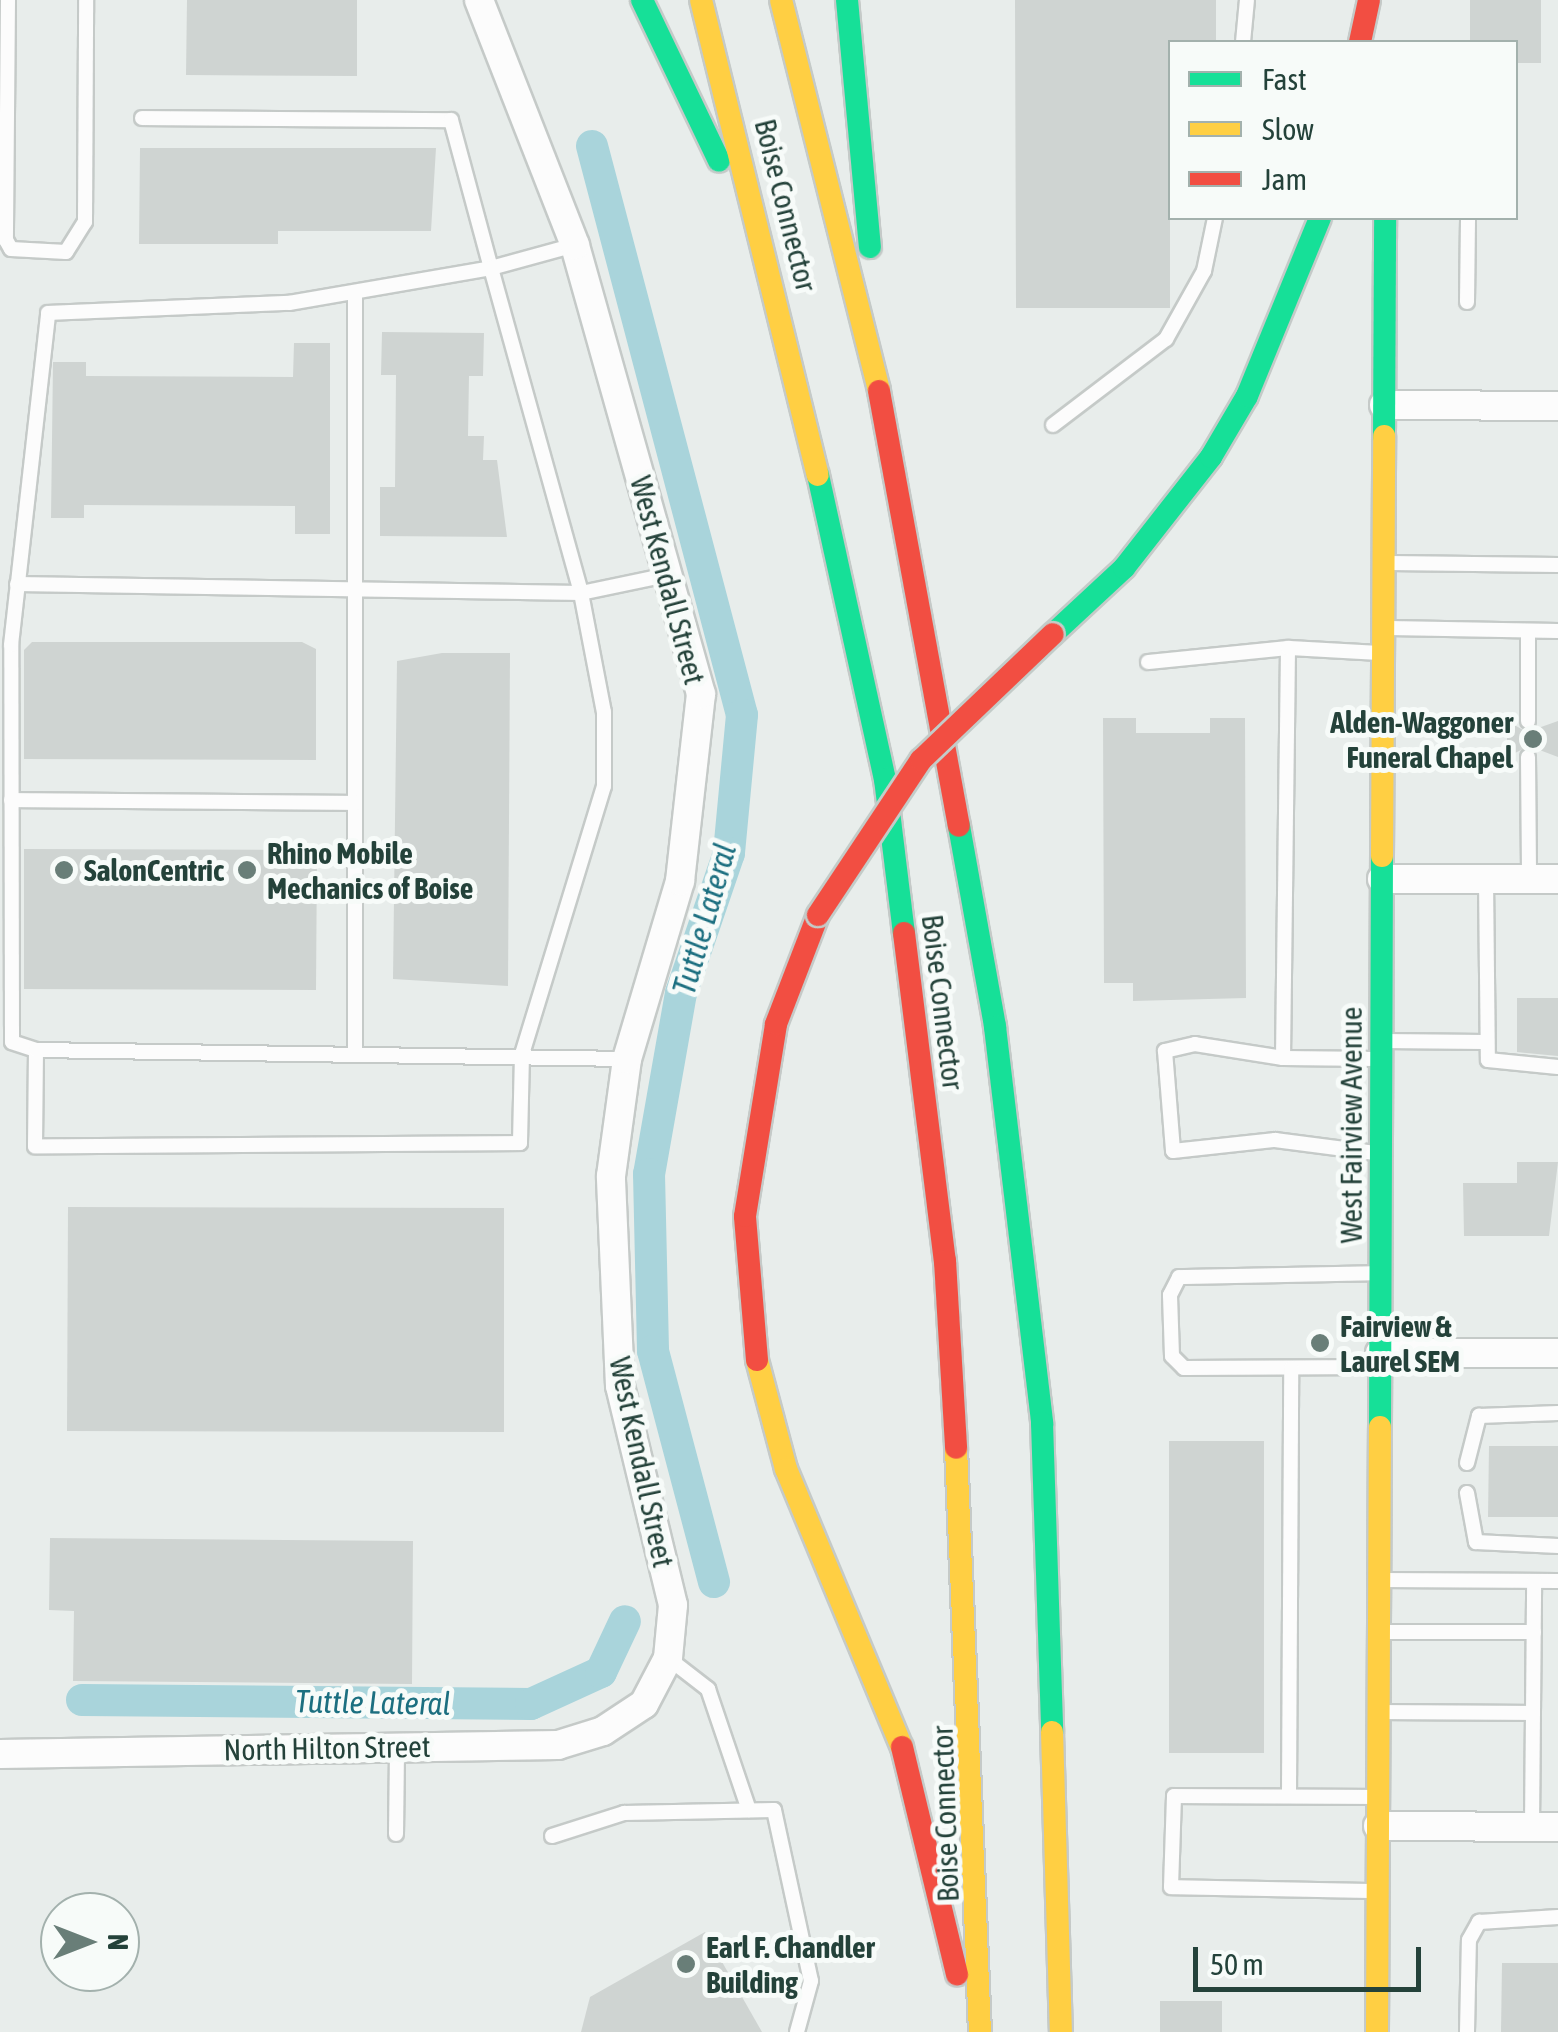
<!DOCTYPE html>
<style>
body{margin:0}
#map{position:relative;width:1558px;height:2032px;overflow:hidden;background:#e8edeb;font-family:"Asap Condensed",sans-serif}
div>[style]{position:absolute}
.canal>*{height:32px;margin:-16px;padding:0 16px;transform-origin:16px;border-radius:16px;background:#a9d4db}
.building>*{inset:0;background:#cfd4d2}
.roads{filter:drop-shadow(2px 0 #c5cac8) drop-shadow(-2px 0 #c5cac8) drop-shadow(0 2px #c5cac8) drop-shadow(0 -2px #c5cac8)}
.lane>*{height:14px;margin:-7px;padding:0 7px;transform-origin:7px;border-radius:7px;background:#fcfcfc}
.street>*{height:28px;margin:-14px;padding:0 14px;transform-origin:14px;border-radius:14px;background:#fcfcfc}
.fast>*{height:22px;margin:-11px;padding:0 11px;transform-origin:11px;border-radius:11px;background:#16e098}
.slow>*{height:22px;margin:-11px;padding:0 11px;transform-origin:11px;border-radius:11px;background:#ffcf43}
.jam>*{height:22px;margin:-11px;padding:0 11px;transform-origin:11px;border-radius:11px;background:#f24e42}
.bridges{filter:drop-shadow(2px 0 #c3ccc9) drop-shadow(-2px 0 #c3ccc9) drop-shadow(0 2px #c3ccc9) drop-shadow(0 -2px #c3ccc9)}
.jam-bridge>*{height:22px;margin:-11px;padding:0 11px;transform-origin:11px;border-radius:11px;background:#f24e42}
.dots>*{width:28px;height:28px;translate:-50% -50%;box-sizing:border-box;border:5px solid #f7fbf9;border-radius:50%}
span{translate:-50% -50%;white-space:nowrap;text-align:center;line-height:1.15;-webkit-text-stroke:10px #f7fbf9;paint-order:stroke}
.street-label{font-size:30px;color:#24423a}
.poi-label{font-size:30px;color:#24423a;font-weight:700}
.right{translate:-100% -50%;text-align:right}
.left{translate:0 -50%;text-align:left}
.water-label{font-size:32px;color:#1c6f80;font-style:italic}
.legend{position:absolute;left:1168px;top:40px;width:350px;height:180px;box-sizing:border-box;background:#f7fbf9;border:2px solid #a3b1ad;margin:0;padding:12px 18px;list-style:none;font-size:30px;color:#24423a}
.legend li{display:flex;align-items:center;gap:20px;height:50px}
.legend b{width:50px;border:2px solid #a3b1ad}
.north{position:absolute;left:40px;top:1892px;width:100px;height:100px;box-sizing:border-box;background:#f7fbf9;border:2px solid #a3b1ad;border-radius:50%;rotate:90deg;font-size:28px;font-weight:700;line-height:40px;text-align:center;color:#24423a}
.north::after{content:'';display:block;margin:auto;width:35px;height:45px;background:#697e78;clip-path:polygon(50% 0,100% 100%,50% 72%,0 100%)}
.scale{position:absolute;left:1193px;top:1947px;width:228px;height:45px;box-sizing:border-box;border:5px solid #24423a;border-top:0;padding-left:12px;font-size:30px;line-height:35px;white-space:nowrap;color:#24423a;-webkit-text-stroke:8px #f7fbf9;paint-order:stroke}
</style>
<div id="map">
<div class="canal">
<div style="left:592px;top:146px;width:588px;rotate:75.23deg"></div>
<div style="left:742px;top:715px;width:139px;rotate:95.4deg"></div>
<div style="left:729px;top:853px;width:148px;rotate:108.9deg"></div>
<div style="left:681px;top:993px;width:184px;rotate:100deg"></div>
<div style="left:649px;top:1174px;width:177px;rotate:88.7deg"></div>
<div style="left:653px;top:1351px;width:239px;rotate:75.2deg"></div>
<div style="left:82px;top:1700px;width:449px;rotate:0.5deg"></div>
<div style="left:531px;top:1704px;width:77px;rotate:-24.6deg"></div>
<div style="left:601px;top:1672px;width:56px;rotate:-64.8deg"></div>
</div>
<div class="building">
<div style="clip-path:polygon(187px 0,357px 0,357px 76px,186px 75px)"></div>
<div style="clip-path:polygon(1015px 0,1216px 0,1216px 42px,1170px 42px,1170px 308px,1016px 308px)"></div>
<div style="clip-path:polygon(1470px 0,1541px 0,1541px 63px,1516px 63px,1516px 42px,1470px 42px)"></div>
<div style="clip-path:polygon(140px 148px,436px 148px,431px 231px,278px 231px,278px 244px,139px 244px)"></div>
<div style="clip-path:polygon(382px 332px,484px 333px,483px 376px,469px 376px,468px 436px,484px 436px,483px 460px,497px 460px,507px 537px,380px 536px,380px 487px,395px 487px,396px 375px,381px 375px)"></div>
<div style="clip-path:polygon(294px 343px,330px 343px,330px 534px,295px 534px,295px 506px,84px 505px,84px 518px,51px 518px,53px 362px,86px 362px,86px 376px,293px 377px)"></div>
<div style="clip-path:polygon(32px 642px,302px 642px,316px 649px,316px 760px,24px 759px,24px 650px)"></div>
<div style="clip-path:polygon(442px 653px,510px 653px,508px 986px,393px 979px,397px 661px)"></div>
<div style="clip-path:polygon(1103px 718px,1136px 718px,1136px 733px,1210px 733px,1210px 718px,1245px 718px,1246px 998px,1133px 1001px,1133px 983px,1104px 983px)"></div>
<div style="clip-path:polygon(1507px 721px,1527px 732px,1558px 721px,1558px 757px,1529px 746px,1507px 757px)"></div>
<div style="clip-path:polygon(24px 849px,317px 850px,316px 990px,24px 989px)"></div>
<div style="clip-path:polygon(1517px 998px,1558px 998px,1558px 1056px,1517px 1052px)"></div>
<div style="clip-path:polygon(1517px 1162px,1558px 1162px,1549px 1236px,1464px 1236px,1463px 1183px,1517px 1183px)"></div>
<div style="clip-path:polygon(68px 1207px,504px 1208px,504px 1432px,67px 1431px)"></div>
<div style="clip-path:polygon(1169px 1441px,1264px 1441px,1264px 1753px,1169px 1753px)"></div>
<div style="clip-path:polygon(1489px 1446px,1558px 1446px,1558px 1517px,1488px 1517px)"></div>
<div style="clip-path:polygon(50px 1538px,413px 1541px,412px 1684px,73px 1681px,74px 1611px,49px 1610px)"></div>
<div style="clip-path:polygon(705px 1932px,762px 2032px,581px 2032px,590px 1997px)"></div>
<div style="clip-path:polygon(1502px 1963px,1558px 1963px,1558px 2032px,1501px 2032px)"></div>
<div style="clip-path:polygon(1160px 2001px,1222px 2001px,1222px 2032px,1160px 2032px)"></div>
</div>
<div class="roads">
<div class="lane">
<div style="left:8px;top:0;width:240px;rotate:90.5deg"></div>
<div style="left:6px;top:240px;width:10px;rotate:61deg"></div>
<div style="left:11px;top:249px;width:55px;rotate:3.1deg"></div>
<div style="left:66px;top:252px;width:36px;rotate:-58deg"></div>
<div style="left:85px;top:222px;width:222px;rotate:-89.7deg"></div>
<div style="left:1243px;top:42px;width:42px;rotate:-84.6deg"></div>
<div style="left:142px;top:118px;width:309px;rotate:0.4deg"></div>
<div style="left:451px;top:120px;width:153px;rotate:74.9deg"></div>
<div style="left:491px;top:268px;width:337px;rotate:74.5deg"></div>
<div style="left:581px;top:593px;width:121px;rotate:79.1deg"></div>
<div style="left:604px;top:712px;width:74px;rotate:90deg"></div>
<div style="left:604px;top:786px;width:280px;rotate:107deg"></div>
<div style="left:522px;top:1054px;width:89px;rotate:91.3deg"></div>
<div style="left:520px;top:1143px;width:485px;rotate:179.6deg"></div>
<div style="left:35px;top:1146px;width:96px;rotate:-89.4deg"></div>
<div style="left:36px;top:1050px;width:25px;rotate:-162deg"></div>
<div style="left:12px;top:1042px;width:397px;rotate:-90.1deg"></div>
<div style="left:11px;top:645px;width:334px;rotate:-83.6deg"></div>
<div style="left:48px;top:313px;width:241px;rotate:-2.4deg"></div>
<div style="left:289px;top:303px;width:205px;rotate:-9.8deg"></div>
<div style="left:491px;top:268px;width:87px;rotate:-15.3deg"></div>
<div style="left:355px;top:292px;width:762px;rotate:90deg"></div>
<div style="left:1467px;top:302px;width:84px;rotate:-89.3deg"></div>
<div style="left:1053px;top:425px;width:142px;rotate:-37.3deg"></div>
<div style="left:1166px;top:339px;width:78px;rotate:-60.8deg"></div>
<div style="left:1204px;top:271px;width:54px;rotate:-78.3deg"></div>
<div style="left:1389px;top:563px;width:169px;rotate:0.7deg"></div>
<div style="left:17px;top:584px;width:564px;rotate:0.91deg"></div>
<div style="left:581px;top:593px;width:88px;rotate:-11.8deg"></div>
<div style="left:1389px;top:628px;width:169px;rotate:1deg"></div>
<div style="left:1528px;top:631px;width:90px;rotate:90deg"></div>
<div style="left:1148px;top:662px;width:141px;rotate:-5.7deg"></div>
<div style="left:1528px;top:757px;width:122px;rotate:89.5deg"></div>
<div style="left:11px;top:800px;width:344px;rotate:0.5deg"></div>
<div style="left:1486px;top:879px;width:181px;rotate:89.4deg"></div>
<div style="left:1488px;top:1060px;width:70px;rotate:5.7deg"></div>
<div style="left:1384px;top:1041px;width:100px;rotate:0.6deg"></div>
<div style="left:36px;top:1050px;width:591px;rotate:0.87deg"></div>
<div style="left:1283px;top:1058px;width:89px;rotate:-171deg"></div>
<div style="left:1195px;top:1044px;width:31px;rotate:167deg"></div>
<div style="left:1165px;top:1051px;width:100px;rotate:85.4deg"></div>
<div style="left:1173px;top:1151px;width:103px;rotate:-6.2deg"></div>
<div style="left:1275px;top:1140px;width:101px;rotate:7.4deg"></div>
<div style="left:1377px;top:1059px;width:94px;rotate:-179.4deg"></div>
<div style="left:1283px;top:1058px;width:410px;rotate:-89.3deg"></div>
<div style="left:1288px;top:648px;width:89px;rotate:3.2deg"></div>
<div style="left:1376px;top:1367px;width:192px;rotate:179.7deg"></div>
<div style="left:1184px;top:1368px;width:17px;rotate:-135deg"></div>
<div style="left:1172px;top:1356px;width:61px;rotate:-91.9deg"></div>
<div style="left:1170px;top:1295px;width:20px;rotate:-63deg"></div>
<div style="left:1179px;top:1277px;width:200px;rotate:-1.1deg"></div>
<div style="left:1467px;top:1463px;width:49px;rotate:-75.7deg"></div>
<div style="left:1479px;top:1416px;width:79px;rotate:-2.2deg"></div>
<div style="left:1467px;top:1493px;width:50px;rotate:79.6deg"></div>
<div style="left:1476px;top:1542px;width:82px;rotate:2.8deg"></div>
<div style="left:1380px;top:1580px;width:178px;rotate:0.3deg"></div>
<div style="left:1384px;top:1632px;width:150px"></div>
<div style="left:668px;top:1658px;width:51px;rotate:37.8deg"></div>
<div style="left:708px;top:1689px;width:128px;rotate:71.3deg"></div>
<div style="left:1384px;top:1712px;width:149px;rotate:0.4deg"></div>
<div style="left:1289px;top:1796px;width:428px;rotate:-89.7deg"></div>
<div style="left:1532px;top:1827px;width:246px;rotate:-89.5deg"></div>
<div style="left:396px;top:1834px;width:87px;rotate:-89.3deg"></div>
<div style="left:552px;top:1836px;width:76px;rotate:-17.7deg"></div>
<div style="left:624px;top:1813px;width:150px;rotate:-1.1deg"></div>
<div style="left:774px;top:1810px;width:175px;rotate:77.8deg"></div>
<div style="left:811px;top:1981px;width:53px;rotate:105.4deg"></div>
<div style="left:1375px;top:1891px;width:204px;rotate:-178.9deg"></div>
<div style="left:1171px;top:1887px;width:91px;rotate:-88.1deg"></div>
<div style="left:1174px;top:1796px;width:203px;rotate:0.3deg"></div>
<div style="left:1467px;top:2032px;width:92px;rotate:-88.8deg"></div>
<div style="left:1469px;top:1940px;width:21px;rotate:-61deg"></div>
<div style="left:1479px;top:1922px;width:79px;rotate:-3.6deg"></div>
</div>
<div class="street">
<div style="left:1384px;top:405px;width:174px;rotate:0.3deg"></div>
<div style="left:1382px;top:879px;width:176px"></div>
<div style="left:1380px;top:1353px;width:178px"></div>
<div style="left:0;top:1754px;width:558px;rotate:-0.92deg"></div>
<div style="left:558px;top:1745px;width:47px;rotate:-17.3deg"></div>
<div style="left:603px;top:1731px;width:49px;rotate:-33.4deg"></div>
<div style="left:644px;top:1704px;width:52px;rotate:-62.4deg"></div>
<div style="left:668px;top:1658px;width:53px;rotate:-84.6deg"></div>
<div style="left:673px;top:1605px;width:225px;rotate:-103.6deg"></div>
<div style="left:620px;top:1386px;width:210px;rotate:-92.5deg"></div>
<div style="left:611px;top:1176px;width:118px;rotate:-82.2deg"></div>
<div style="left:627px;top:1059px;width:186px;rotate:-73.4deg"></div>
<div style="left:680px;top:881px;width:188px;rotate:-83.6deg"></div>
<div style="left:701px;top:694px;width:466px;rotate:-105.7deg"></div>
<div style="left:575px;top:245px;width:263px;rotate:-111.4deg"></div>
<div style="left:1378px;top:1826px;width:180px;rotate:0.3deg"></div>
</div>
<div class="fast">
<div style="left:642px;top:0;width:178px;rotate:64.4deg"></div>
<div style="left:847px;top:0;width:248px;rotate:84.7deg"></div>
<div style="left:1384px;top:436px;width:218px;rotate:-89.7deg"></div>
<div style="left:818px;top:475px;width:311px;rotate:77.6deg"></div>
<div style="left:885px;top:779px;width:155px;rotate:83deg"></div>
<div style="left:1053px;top:634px;width:97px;rotate:-42.9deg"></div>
<div style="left:1124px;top:568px;width:141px;rotate:-51.9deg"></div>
<div style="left:1211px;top:457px;width:71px;rotate:-59.5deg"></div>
<div style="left:1247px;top:396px;width:192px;rotate:-67.7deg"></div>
<div style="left:959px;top:826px;width:204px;rotate:79.8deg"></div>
<div style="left:995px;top:1027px;width:399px;rotate:83.2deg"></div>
<div style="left:1042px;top:1423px;width:309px;rotate:88.1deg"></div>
<div style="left:1380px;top:1427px;width:571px;rotate:-89.8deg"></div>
</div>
<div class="slow">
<div style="left:701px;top:0;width:489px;rotate:76.2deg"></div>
<div style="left:781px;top:0;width:403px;rotate:75.9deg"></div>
<div style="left:1382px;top:856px;width:420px;rotate:-89.7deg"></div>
<div style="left:757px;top:1360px;width:113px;rotate:75.1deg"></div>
<div style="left:786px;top:1469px;width:301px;rotate:67.4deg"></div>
<div style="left:956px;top:1448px;width:584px;rotate:87.65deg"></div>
<div style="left:1052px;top:1732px;width:300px;rotate:88.3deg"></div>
<div style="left:1377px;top:2032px;width:605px;rotate:-89.72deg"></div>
</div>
<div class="jam">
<div style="left:1360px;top:42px;width:43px;rotate:-77.9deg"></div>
<div style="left:879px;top:391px;width:442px;rotate:79.6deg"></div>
<div style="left:904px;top:933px;width:331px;rotate:82.9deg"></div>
<div style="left:945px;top:1261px;width:187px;rotate:86.6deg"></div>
<div style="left:757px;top:1360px;width:144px;rotate:-94.8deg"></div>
<div style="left:745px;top:1216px;width:194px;rotate:-80.8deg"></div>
<div style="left:776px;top:1024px;width:117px;rotate:-68.9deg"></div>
<div style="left:902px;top:1747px;width:234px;rotate:76.4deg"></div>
</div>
</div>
<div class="bridges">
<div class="jam-bridge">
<div style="left:818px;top:915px;width:186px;rotate:-56.4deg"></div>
<div style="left:921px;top:760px;width:182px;rotate:-43.7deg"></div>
</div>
</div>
<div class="dots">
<div style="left:1533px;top:739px;background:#697e78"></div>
<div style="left:64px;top:870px;background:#697e78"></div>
<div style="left:247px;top:870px;background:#697e78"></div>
<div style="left:1320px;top:1343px;background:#697e78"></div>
<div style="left:686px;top:1964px;background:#697e78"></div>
</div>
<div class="street-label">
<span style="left:786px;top:205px;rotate:76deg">Boise Connector</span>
<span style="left:668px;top:580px;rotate:75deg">West Kendall Street</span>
<span style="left:943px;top:1002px;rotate:83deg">Boise Connector</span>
<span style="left:1351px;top:1125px;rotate:-90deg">West Fairview Avenue</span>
<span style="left:642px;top:1462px;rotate:78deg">West Kendall Street</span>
<span style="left:327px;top:1748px;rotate:-1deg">North Hilton Street</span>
<span style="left:945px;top:1814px;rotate:-92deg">Boise Connector</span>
</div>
<div class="poi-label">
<span class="right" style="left:1513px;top:739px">Alden-Waggoner<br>Funeral Chapel</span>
<span class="left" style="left:267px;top:870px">Rhino Mobile<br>Mechanics of Boise</span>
<span class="left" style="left:84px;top:870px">SalonCentric</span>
<span class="left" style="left:1340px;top:1343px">Fairview &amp;<br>Laurel SEM</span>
<span class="left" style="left:706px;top:1964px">Earl F. Chandler<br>Building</span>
</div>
<div class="water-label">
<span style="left:705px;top:919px;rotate:-74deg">Tuttle Lateral</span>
<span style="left:373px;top:1703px;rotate:1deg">Tuttle Lateral</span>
</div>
<ul class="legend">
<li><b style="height:12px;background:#16e098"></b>Fast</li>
<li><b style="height:12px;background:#ffcf43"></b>Slow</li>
<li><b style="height:12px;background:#f24e42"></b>Jam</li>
</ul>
<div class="north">N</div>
<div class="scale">50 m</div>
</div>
